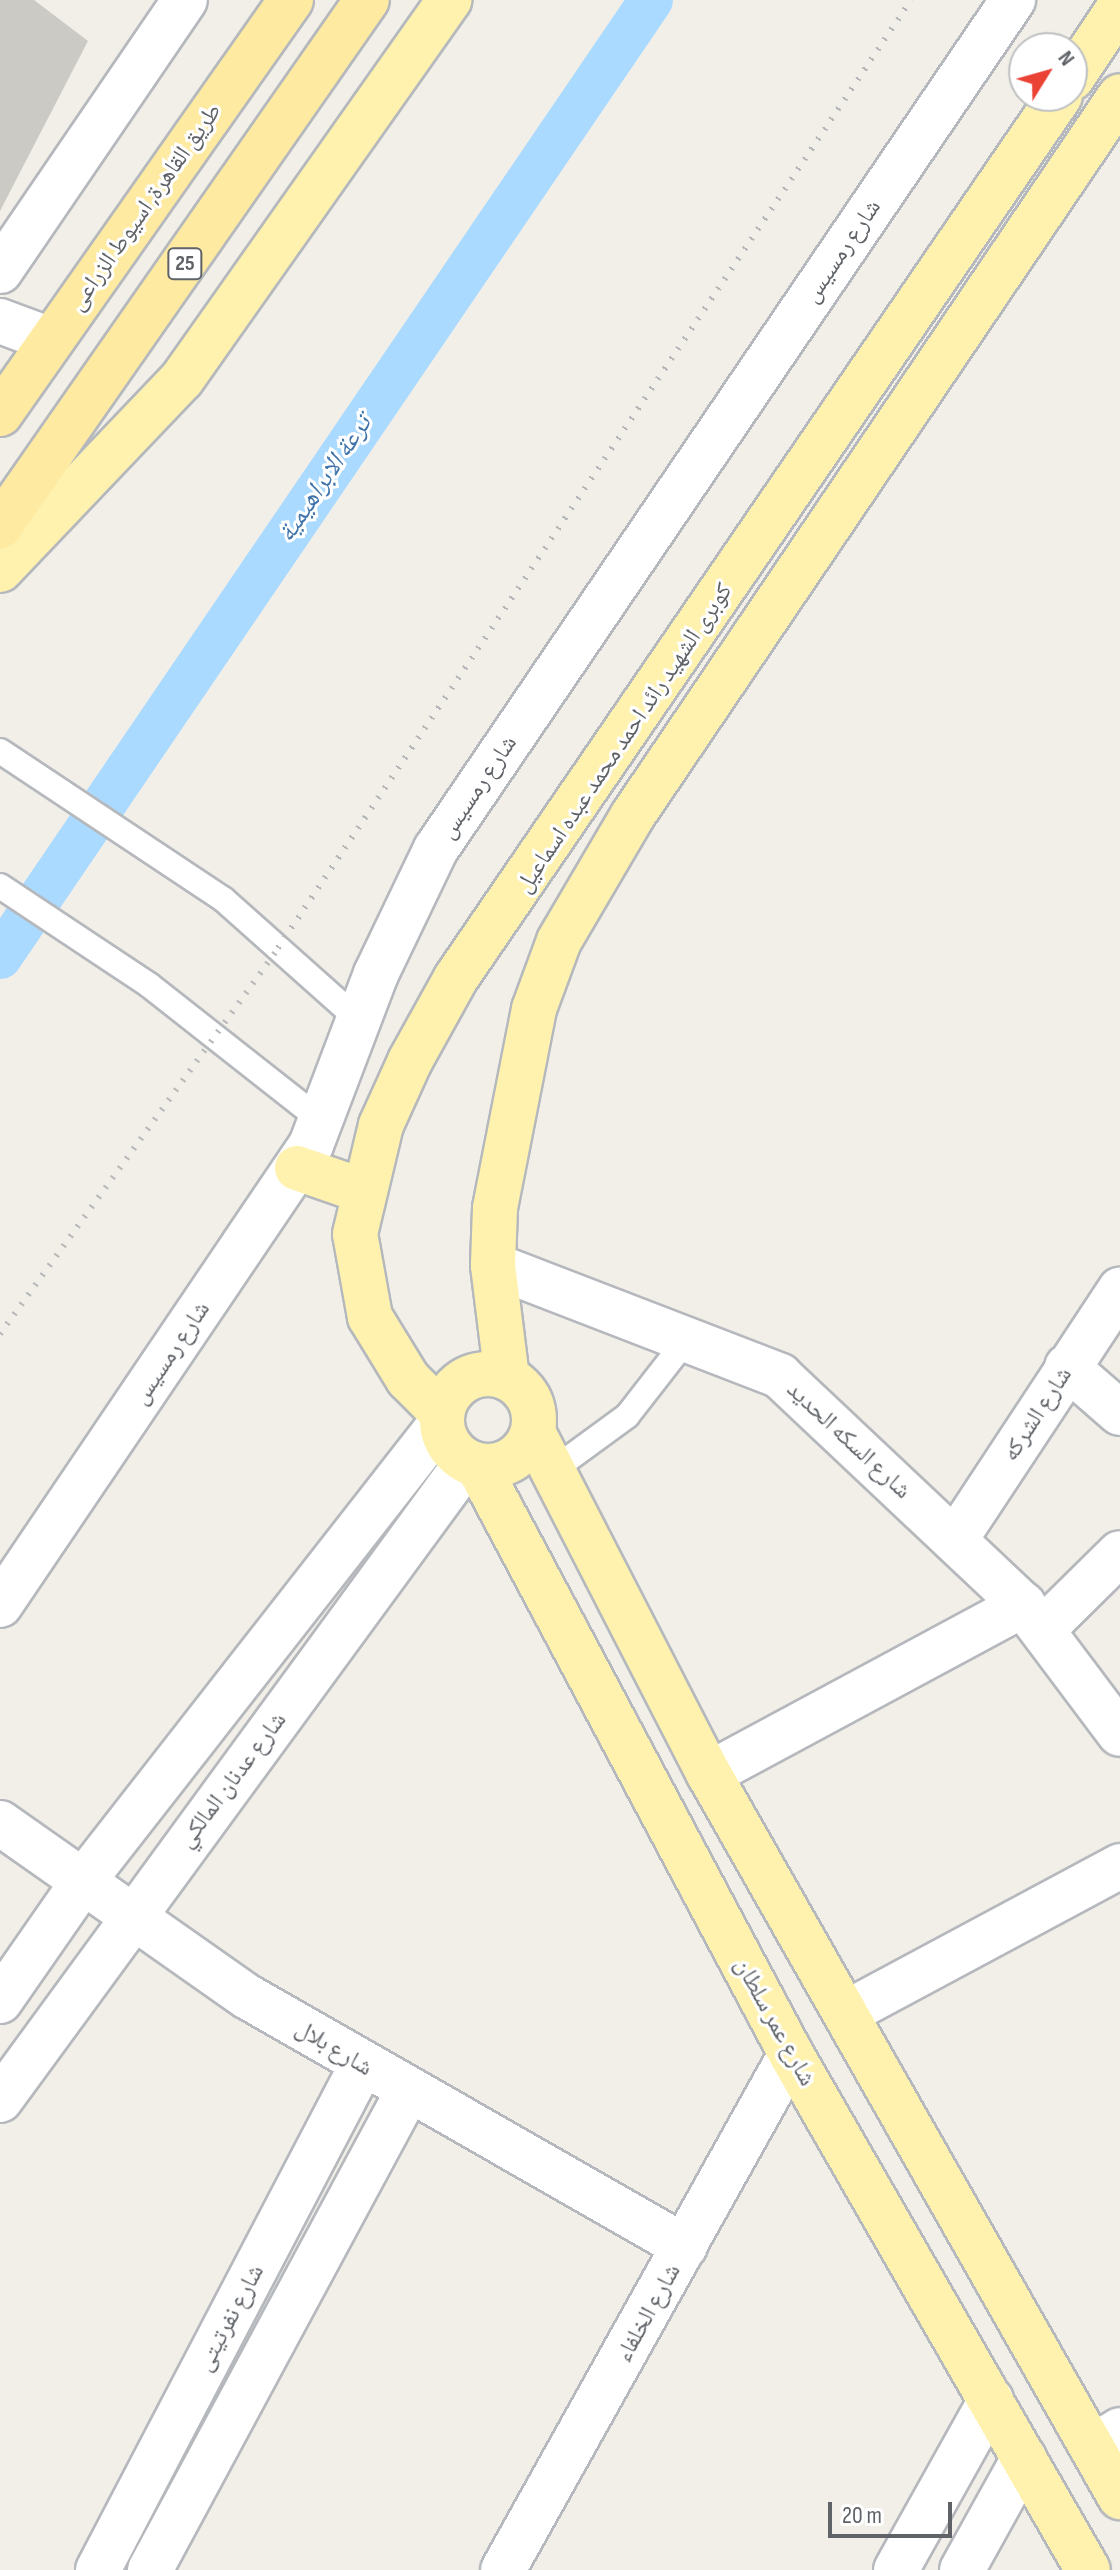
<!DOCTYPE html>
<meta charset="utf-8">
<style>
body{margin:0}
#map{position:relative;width:1120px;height:2570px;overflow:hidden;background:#f1efe8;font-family:"Sofia Sans Condensed","Noto Naskh Arabic",sans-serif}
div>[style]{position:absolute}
.canal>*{height:44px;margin:-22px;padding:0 22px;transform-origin:22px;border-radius:22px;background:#aadaff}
.building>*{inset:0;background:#cccac5}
.roads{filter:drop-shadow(2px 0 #b5b8bc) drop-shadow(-2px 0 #b5b8bc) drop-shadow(0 2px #b5b8bc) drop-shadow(0 -2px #b5b8bc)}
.service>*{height:24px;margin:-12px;padding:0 12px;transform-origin:12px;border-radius:12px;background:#fff}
.minor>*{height:44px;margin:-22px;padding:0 22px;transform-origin:22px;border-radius:22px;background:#fff}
.secondary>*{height:44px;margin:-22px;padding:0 22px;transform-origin:22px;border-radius:22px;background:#fff}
.primary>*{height:44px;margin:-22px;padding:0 22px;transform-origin:22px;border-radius:22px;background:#fff2af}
.primary>.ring{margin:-22px;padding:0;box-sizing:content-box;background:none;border:44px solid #fff2af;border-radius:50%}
.trunk>*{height:44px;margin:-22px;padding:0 22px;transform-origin:22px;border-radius:22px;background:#feeaa1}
.rail>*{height:6px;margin-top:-3px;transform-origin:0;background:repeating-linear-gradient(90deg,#b6b7b8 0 2px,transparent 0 12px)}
span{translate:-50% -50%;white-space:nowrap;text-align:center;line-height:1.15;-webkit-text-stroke:6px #fff;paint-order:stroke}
.shield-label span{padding:2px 6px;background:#fff;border:2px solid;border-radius:6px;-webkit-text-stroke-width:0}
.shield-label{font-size:22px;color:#5f6368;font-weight:700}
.street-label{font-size:24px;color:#5f6368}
.water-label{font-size:26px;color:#4174aa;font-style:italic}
.north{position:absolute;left:1008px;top:32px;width:80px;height:80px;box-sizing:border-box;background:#fff;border:2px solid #bfc1c3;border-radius:50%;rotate:53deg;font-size:22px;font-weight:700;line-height:32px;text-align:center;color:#5f6368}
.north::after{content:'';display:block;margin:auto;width:28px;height:36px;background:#ea4335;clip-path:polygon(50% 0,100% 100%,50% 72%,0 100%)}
.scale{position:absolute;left:828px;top:2502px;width:124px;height:36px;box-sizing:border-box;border:4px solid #5f6368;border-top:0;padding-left:10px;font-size:24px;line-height:28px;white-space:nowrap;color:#5f6368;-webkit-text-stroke:6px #fff;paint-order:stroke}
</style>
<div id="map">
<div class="canal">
<div style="left:0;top:957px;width:1157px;rotate:-55.77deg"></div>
</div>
<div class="building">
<div style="clip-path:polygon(0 0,34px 0,88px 41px,0 211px)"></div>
</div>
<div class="roads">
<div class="service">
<div style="left:0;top:751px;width:268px;rotate:33.6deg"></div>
<div style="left:223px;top:899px;width:183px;rotate:41.7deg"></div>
<div style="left:0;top:886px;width:179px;rotate:33.6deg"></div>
<div style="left:149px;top:985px;width:220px;rotate:38.2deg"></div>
<div style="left:549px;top:1473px;width:97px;rotate:-36.2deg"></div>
<div style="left:627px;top:1416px;width:98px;rotate:-52.1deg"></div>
</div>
<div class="minor">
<div style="left:0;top:271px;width:328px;rotate:-55.7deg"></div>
<div style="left:0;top:321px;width:54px;rotate:20.4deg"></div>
<div style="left:493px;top:1265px;width:308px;rotate:21.1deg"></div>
<div style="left:780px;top:1376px;width:334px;rotate:43.3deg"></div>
<div style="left:1023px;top:1605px;width:161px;rotate:53.1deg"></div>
<div style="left:1067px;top:1367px;width:70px;rotate:41deg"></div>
<div style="left:955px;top:1540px;width:300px;rotate:-56.6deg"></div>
<div style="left:1043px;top:1629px;width:108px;rotate:-44.6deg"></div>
<div style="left:709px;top:1774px;width:357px;rotate:-28.3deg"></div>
<div style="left:0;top:1823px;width:303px;rotate:35.1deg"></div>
<div style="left:248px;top:1997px;width:503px;rotate:29.77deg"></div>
<div style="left:848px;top:2012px;width:309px;rotate:-28.2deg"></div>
<div style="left:1092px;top:2447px;width:33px;rotate:-31deg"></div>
<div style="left:98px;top:2570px;width:570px;rotate:-62.4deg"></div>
<div style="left:150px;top:2570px;width:544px;rotate:-61.69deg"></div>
<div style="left:503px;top:2570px;width:591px;rotate:-60.83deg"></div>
</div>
<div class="secondary">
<div style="left:0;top:1605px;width:555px;rotate:-55.94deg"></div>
<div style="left:311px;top:1145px;width:183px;rotate:-69.2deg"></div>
<div style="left:376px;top:974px;width:139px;rotate:-64.4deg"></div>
<div style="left:436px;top:849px;width:1027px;rotate:-55.8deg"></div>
<div style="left:0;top:2001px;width:147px;rotate:-55.2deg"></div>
<div style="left:84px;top:1880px;width:580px;rotate:-52deg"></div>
<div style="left:0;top:2100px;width:791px;rotate:-53.8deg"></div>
<div style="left:896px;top:2570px;width:195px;rotate:-60.8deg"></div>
<div style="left:962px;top:2570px;width:128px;rotate:-61deg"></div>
</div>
<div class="primary">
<div style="left:1072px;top:78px;width:87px;rotate:-56.3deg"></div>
<div style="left:0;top:570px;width:264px;rotate:-46.4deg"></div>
<div style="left:182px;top:379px;width:464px;rotate:-54.8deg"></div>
<div style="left:297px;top:1168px;width:67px;rotate:19.2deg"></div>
<div class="ring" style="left:442px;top:1374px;width:48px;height:48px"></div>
<div style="left:507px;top:1378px;width:114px;rotate:-97.1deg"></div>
<div style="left:493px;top:1265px;width:57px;rotate:-88deg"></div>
<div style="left:495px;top:1208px;width:203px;rotate:-78.9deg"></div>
<div style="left:534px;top:1009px;width:72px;rotate:-69.8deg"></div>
<div style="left:559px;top:941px;width:146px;rotate:-59.6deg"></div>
<div style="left:633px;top:815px;width:868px;rotate:-55.89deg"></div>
<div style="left:442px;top:1413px;width:48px;rotate:-135deg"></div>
<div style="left:408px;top:1379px;width:73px;rotate:-121.5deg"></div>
<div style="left:370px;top:1317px;width:84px;rotate:-100.2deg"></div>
<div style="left:355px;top:1234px;width:112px;rotate:-76.6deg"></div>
<div style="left:381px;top:1125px;width:70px;rotate:-65.6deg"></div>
<div style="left:410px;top:1061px;width:95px;rotate:-61deg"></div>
<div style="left:456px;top:978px;width:1069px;rotate:-55.6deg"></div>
<div style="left:533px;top:1432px;width:385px;rotate:62.8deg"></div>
<div style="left:709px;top:1774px;width:832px;rotate:60.38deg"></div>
<div style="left:478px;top:1466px;width:666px;rotate:61.97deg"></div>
<div style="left:791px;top:2054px;width:595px;rotate:60.08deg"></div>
</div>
<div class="trunk">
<div style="left:0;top:414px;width:506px;rotate:-54.9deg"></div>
<div style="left:0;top:526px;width:641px;rotate:-55.1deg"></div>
</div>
</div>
<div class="rail">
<div style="left:0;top:1334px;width:476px;rotate:-54.2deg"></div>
<div style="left:278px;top:948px;width:1140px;rotate:-56.27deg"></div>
</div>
<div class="shield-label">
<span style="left:185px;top:264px">25</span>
</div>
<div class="street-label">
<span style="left:145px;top:207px;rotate:-55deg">طريق القاهرة, اسيوط الزراعى</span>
<span style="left:842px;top:251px;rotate:-56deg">شارع رمسيس</span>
<span style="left:624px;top:738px;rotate:-56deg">كوبرى الشهيد رائد احمد محمد عبده اسماعيل</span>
<span style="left:478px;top:787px;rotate:-56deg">شارع رمسيس</span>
<span style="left:171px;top:1353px;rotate:-56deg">شارع رمسيس</span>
<span style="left:1037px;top:1414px;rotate:-57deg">شارع الشركه</span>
<span style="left:849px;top:1440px;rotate:43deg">شارع السكه الحديد</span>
<span style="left:232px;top:1780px;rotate:-53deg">شارع عدنان المالكي</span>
<span style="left:775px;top:2022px;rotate:61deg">شارع عمر سلطان</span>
<span style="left:334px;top:2048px;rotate:31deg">شارع بلال</span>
<span style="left:648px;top:2313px;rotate:-61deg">شارع الخلفاء</span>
<span style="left:230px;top:2318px;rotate:-62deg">شارع نفرتيتى</span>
</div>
<div class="water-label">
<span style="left:325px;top:479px;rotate:-56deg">ترعة الابراهيمية</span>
</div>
<div class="north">N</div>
<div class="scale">20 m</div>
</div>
